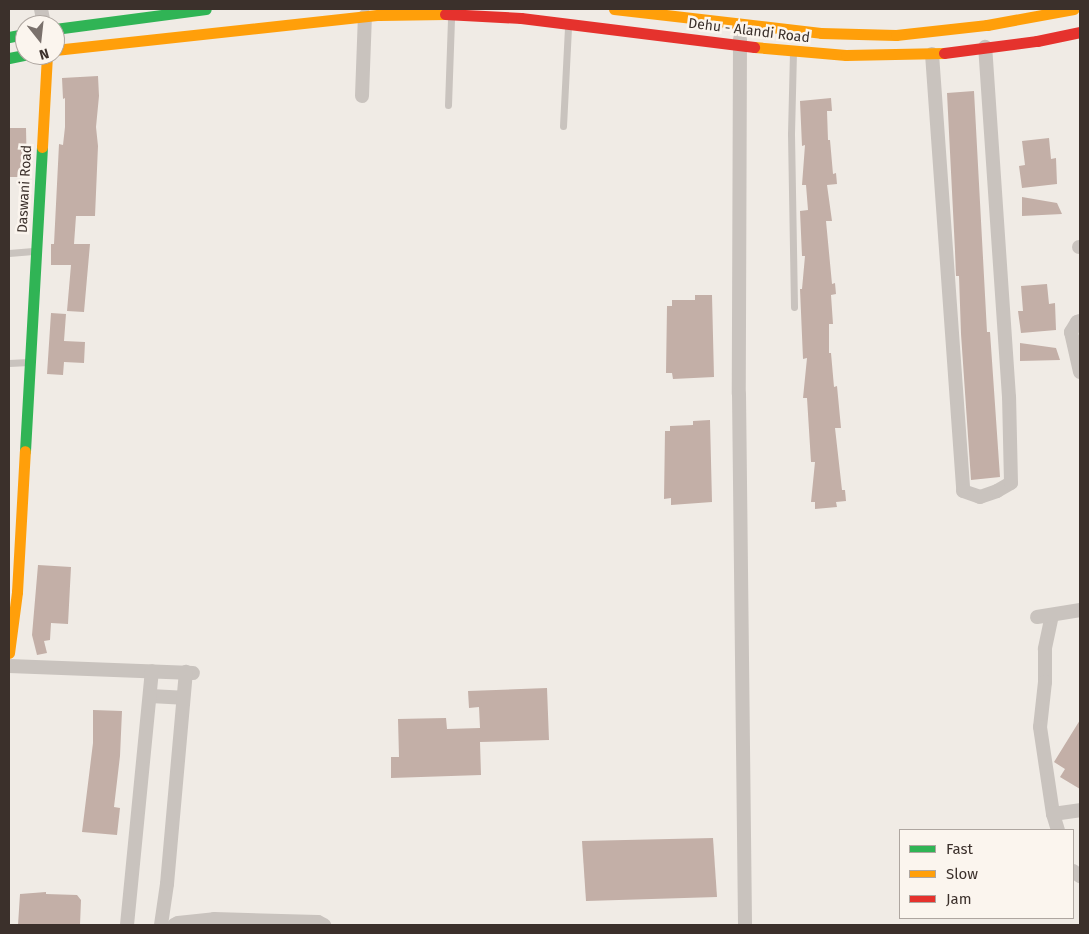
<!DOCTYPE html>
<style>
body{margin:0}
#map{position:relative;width:1089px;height:934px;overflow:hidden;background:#f0ebe5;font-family:"Fira Sans",sans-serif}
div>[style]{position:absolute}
.building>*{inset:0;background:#c3afa7}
.lane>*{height:7px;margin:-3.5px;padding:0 3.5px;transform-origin:3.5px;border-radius:3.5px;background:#c9c3be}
.street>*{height:14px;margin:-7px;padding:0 7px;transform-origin:7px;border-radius:7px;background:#c9c3be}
.fast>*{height:11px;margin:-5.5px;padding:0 5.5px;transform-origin:5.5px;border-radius:5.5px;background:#30b455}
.slow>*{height:11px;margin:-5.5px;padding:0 5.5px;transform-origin:5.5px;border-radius:5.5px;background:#ff9f0a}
.jam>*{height:11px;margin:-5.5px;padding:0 5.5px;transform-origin:5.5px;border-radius:5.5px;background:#e5322d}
span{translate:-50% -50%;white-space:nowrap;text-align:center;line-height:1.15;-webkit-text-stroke:5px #fbf5ee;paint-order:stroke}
.street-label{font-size:14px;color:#3b302b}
.frame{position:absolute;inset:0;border:10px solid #3b302b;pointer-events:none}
.legend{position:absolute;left:899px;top:829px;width:175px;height:90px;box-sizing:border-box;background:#fbf5ee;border:1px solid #aea6a0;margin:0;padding:6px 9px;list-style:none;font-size:15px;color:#3b302b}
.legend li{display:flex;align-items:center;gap:10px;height:25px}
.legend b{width:25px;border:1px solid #aea6a0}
.north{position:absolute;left:15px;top:15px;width:50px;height:50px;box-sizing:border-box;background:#fbf5ee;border:1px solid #aea6a0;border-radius:50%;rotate:164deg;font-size:14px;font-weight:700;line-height:20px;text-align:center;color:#3b302b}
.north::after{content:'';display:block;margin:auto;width:18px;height:22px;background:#7a716c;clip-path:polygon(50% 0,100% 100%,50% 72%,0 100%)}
</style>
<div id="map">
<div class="building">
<div style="clip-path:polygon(98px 76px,99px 96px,96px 127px,98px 146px,95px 216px,76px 216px,74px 244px,90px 244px,84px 312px,67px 311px,71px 265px,51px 265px,51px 244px,54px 244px,59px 144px,63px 145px,65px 127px,65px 98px,63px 99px,62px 78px)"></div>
<div style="clip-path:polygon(974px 91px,987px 332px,990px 332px,1000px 477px,971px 480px,961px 334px,959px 276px,956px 276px,955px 251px,947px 93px)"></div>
<div style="clip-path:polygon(831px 98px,832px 111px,827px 111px,828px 140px,830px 140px,833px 174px,836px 173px,837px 184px,827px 185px,832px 221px,826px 221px,832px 284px,835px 283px,836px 294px,831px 295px,833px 324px,829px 324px,829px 353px,831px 353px,834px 387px,837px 386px,841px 428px,835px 428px,842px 490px,845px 490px,846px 501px,836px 502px,837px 507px,815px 509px,815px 502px,811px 502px,815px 462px,811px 462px,807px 398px,803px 398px,807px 358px,803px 359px,800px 289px,802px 289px,805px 256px,802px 256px,800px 211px,808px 210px,806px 185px,802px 185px,805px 145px,802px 146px,800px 101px)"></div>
<div style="clip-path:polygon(9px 128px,26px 128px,27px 177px,9px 177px)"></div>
<div style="clip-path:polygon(1049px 138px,1051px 159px,1056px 158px,1057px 184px,1022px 188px,1019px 166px,1025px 165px,1022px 141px)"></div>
<div style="clip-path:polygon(1022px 197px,1057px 203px,1062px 214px,1022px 216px)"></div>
<div style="clip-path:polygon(1047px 284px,1049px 304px,1055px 303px,1056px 330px,1021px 333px,1018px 311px,1023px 311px,1021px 286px)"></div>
<div style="clip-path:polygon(695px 295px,712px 295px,714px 377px,673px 379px,672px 373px,666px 373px,667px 306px,672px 306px,672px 300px,695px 300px)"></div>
<div style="clip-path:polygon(51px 313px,66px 314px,64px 341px,85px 342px,84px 363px,64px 362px,63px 375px,47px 374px)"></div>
<div style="clip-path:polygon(1020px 343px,1056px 348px,1060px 360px,1020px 361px)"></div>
<div style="clip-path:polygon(710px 420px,712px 502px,671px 505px,671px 498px,664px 499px,665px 431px,670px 431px,670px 426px,693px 425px,693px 421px)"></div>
<div style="clip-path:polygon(38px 565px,71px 567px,68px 624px,51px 623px,50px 640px,44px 641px,47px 653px,37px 655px,32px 635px)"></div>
<div style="clip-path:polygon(547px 688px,549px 740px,480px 742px,481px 775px,391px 778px,391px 757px,399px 757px,398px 719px,446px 718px,447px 729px,480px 728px,479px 707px,469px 708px,468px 691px)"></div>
<div style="clip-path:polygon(93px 710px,122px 711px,120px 756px,114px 807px,120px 808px,117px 835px,82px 832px,93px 743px)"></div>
<div style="clip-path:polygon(1080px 720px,1080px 789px,1060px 777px,1065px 769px,1054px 762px)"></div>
<div style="clip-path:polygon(713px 838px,717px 897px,586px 901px,582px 841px)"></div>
<div style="clip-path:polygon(46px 892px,46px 894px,77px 895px,81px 900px,80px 925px,18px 925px,20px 894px)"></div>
</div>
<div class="lane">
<div style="left:793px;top:52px;width:82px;rotate:91.4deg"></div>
<div style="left:791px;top:134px;width:173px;rotate:89deg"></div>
<div style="left:448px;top:105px;width:88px;rotate:-88deg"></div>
<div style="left:563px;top:126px;width:100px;rotate:-87.1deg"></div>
<div style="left:9px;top:253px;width:24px;rotate:-5deg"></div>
<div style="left:9px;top:363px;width:20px;rotate:-3deg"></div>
</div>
<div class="street">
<div style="left:41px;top:9px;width:16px;rotate:79deg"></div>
<div style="left:740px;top:39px;width:355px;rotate:90.2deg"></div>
<div style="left:739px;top:394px;width:531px;rotate:89.35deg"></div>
<div style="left:932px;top:54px;width:438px;rotate:85.9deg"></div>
<div style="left:963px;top:491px;width:18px;rotate:19deg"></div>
<div style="left:980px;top:497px;width:18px;rotate:-19deg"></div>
<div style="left:997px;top:491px;width:16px;rotate:-30deg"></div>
<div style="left:1011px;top:483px;width:86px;rotate:-91.3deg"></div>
<div style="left:1009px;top:397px;width:351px;rotate:-93.9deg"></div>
<div style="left:362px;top:96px;width:80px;rotate:-87.9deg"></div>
<div style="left:1079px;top:247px;width:1px"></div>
<div style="left:1080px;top:321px;width:3px;rotate:162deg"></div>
<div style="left:1077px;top:322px;width:12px;rotate:121deg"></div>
<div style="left:1071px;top:332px;width:41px;rotate:77.3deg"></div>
<div style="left:1052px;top:615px;width:35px;rotate:102deg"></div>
<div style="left:1045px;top:649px;width:33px;rotate:90deg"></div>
<div style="left:1045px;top:682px;width:45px;rotate:96.3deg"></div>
<div style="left:1040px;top:727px;width:88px;rotate:81.5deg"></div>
<div style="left:1053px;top:814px;width:17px;rotate:73deg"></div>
<div style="left:1037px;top:617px;width:44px;rotate:-9.2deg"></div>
<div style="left:9px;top:666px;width:184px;rotate:2.2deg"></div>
<div style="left:150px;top:696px;width:33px;rotate:3deg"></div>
<div style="left:1053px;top:814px;width:27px;rotate:-8deg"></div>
<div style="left:1073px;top:871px;width:9px;rotate:36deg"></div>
<div style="left:127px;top:925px;width:255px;rotate:-84.4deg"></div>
<div style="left:161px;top:925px;width:41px;rotate:-81.7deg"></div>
<div style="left:167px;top:884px;width:213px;rotate:-84.9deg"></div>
<div style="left:174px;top:925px;width:4px;rotate:-27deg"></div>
<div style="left:178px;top:923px;width:36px;rotate:-6deg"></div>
<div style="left:214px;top:919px;width:104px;rotate:1.7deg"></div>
<div style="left:318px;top:922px;width:7px;rotate:27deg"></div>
</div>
<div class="fast">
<div style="left:55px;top:29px;width:152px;rotate:-7.5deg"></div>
<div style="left:9px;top:37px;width:16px;rotate:-11deg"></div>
<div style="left:9px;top:58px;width:16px;rotate:-11deg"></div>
<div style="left:25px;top:451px;width:304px;rotate:-86.8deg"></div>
</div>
<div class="slow">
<div style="left:614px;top:9px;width:208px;rotate:6.6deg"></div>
<div style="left:821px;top:33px;width:75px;rotate:1.5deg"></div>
<div style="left:896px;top:35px;width:92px;rotate:-6.3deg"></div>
<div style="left:987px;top:25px;width:88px;rotate:-10.4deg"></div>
<div style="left:754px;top:47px;width:92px;rotate:5deg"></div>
<div style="left:846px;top:55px;width:98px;rotate:-1.2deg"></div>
<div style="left:55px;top:50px;width:326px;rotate:-6.2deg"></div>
<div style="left:379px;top:15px;width:66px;rotate:-0.9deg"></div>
<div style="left:42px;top:147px;width:92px;rotate:-86.9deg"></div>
<div style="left:9px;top:653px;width:62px;rotate:-82.5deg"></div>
<div style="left:17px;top:592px;width:141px;rotate:-86.8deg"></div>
</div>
<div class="jam">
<div style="left:445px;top:14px;width:76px;rotate:3deg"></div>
<div style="left:521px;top:18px;width:235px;rotate:7.1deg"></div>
<div style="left:944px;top:53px;width:94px;rotate:-7.4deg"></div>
<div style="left:1037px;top:41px;width:44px;rotate:-11.8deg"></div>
</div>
<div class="street-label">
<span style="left:749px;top:31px;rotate:7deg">Dehu - Alandi Road</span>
<span style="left:25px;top:189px;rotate:-87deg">Daswani Road</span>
</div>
<div class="frame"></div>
<ul class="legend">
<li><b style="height:6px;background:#30b455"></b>Fast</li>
<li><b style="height:6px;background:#ff9f0a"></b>Slow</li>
<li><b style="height:6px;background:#e5322d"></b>Jam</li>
</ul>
<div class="north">N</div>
</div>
